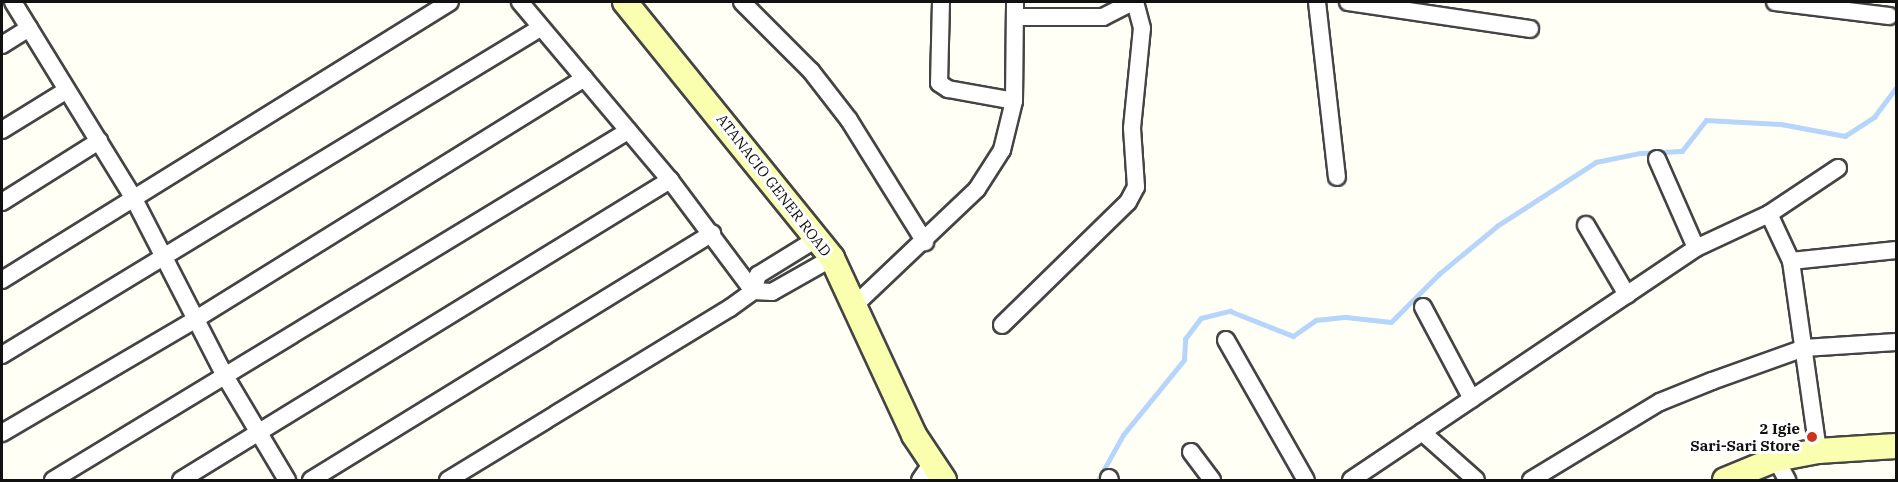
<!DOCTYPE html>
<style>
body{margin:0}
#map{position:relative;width:1898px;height:482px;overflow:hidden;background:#fffff5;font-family:"IBM Plex Serif",serif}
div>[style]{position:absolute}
.stream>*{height:4.5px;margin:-2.25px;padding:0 2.25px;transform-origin:2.25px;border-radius:2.25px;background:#b6d5fa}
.roads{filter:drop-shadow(2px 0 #444) drop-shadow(-2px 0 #444) drop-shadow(0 2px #444) drop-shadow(0 -2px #444)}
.street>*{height:16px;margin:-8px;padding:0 8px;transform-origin:8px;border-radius:8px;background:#fff}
.secondary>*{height:24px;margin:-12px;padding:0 12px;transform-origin:12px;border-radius:12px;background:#faffb0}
.dots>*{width:16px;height:16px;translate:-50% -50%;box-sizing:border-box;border:3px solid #fff;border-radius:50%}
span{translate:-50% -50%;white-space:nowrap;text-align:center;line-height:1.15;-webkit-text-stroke:6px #fff;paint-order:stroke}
.street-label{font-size:15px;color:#111}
.poi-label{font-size:15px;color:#111;font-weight:700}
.right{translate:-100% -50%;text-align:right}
.frame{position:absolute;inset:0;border:3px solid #111;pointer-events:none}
</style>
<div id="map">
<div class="stream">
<div style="left:1098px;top:480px;width:51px;rotate:-60.9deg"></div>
<div style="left:1123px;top:435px;width:97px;rotate:-50.9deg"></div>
<div style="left:1184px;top:360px;width:21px;rotate:-87deg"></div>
<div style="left:1185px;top:339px;width:26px;rotate:-53deg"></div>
<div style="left:1201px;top:318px;width:30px;rotate:-14deg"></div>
<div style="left:1230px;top:311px;width:68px;rotate:21.6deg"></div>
<div style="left:1293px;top:336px;width:28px;rotate:-35deg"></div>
<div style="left:1316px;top:320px;width:30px;rotate:-6deg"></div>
<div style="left:1346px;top:317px;width:45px;rotate:6.3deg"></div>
<div style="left:1391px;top:322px;width:68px;rotate:-45deg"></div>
<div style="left:1439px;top:274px;width:75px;rotate:-39.6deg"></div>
<div style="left:1497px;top:226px;width:118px;rotate:-32.9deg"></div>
<div style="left:1596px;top:162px;width:45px;rotate:-11.6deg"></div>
<div style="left:1640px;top:153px;width:42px;rotate:-2.7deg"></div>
<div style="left:1682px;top:151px;width:39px;rotate:-52deg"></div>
<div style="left:1706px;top:120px;width:75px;rotate:3.1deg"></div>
<div style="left:1781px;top:124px;width:65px;rotate:10.6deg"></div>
<div style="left:1845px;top:136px;width:35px;rotate:-33deg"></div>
<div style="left:1874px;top:117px;width:36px;rotate:-53deg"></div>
</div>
<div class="roads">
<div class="street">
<div style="left:13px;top:2px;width:231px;rotate:58.4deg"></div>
<div style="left:134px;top:199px;width:199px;rotate:62.8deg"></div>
<div style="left:225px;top:376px;width:121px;rotate:59.2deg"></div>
<div style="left:520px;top:2px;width:233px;rotate:49.9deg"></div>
<div style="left:670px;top:180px;width:139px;rotate:53.2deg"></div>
<div style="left:742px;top:2px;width:98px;rotate:45deg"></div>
<div style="left:811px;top:71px;width:62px;rotate:52.2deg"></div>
<div style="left:849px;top:120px;width:144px;rotate:58.1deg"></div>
<div style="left:941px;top:2px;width:81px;rotate:91.4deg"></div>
<div style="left:939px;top:83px;width:11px;rotate:34deg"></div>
<div style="left:948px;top:89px;width:67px;rotate:10.3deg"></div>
<div style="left:1317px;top:2px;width:176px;rotate:83.5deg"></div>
<div style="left:1348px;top:2px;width:184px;rotate:8.4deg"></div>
<div style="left:1775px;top:2px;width:115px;rotate:7deg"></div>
<div style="left:1015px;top:17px;width:88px"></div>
<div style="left:1103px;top:17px;width:34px;rotate:-27deg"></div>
<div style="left:2px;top:45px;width:32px;rotate:-32deg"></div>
<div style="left:2px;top:130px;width:76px;rotate:-31.6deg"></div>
<div style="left:1657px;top:159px;width:97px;rotate:66.3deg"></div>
<div style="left:2px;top:202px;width:115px;rotate:-32.2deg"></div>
<div style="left:1769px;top:214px;width:83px;rotate:-33.7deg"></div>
<div style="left:1586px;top:225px;width:81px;rotate:59.6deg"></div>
<div style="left:1791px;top:261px;width:106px;rotate:-6deg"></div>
<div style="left:2px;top:280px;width:527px;rotate:-31.82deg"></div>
<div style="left:753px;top:291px;width:19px;rotate:3deg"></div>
<div style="left:772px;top:292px;width:69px;rotate:-29.5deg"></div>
<div style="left:856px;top:304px;width:167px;rotate:-43.5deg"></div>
<div style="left:977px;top:189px;width:46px;rotate:-57.3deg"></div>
<div style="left:1002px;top:150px;width:50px;rotate:-76.2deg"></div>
<div style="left:1014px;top:101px;width:99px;rotate:-89.4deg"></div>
<div style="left:1423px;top:307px;width:104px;rotate:62deg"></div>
<div style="left:1002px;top:325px;width:176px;rotate:-44.3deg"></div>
<div style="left:1128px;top:202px;width:17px;rotate:-62deg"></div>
<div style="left:1136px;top:187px;width:59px;rotate:-93.9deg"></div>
<div style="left:1132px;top:128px;width:100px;rotate:-84.3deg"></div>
<div style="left:1142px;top:28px;width:27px;rotate:-105deg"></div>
<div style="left:1226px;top:340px;width:161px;rotate:60.3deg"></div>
<div style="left:2px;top:355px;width:630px;rotate:-31.29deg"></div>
<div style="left:1422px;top:432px;width:72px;rotate:41.6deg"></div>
<div style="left:2px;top:433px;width:225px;rotate:-30.4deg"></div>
<div style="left:196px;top:319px;width:457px;rotate:-31.8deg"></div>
<div style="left:1191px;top:452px;width:35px;rotate:53deg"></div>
<div style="left:1776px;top:459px;width:24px;rotate:62deg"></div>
<div style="left:1109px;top:478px;width:2px;rotate:63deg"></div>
<div style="left:53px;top:480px;width:673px;rotate:-31.26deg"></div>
<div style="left:181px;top:480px;width:574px;rotate:-31.53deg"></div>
<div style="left:311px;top:480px;width:471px;rotate:-31.6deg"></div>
<div style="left:448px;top:480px;width:330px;rotate:-31.4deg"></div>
<div style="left:730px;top:308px;width:29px;rotate:-36deg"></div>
<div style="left:753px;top:291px;width:17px;rotate:-73deg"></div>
<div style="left:758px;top:275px;width:70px;rotate:-31.7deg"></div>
<div style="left:920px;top:480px;width:21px;rotate:-55deg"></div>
<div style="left:1351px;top:480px;width:416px;rotate:-33.9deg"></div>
<div style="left:1696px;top:248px;width:81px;rotate:-25deg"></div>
<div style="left:1769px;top:214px;width:52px;rotate:64.9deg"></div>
<div style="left:1791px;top:261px;width:192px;rotate:81.9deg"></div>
<div style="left:1531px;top:480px;width:151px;rotate:-31.2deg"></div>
<div style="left:1660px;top:402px;width:56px;rotate:-22deg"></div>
<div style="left:1712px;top:381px;width:98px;rotate:-19.7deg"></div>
<div style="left:1804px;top:348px;width:92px;rotate:-3.7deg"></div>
</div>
<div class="secondary">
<div style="left:625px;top:2px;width:329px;rotate:51deg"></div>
<div style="left:832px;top:258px;width:195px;rotate:65.1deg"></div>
<div style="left:914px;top:435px;width:54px;rotate:56.3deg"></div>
<div style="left:1725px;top:480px;width:55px;rotate:-22.4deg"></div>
<div style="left:1776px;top:459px;width:43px;rotate:-10.8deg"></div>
<div style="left:1818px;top:451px;width:78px;rotate:-3.7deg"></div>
</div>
</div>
<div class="dots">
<div style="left:1812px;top:437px;background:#cb341f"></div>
</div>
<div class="street-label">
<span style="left:774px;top:185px;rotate:52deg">ATANACIO GENER ROAD</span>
</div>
<div class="poi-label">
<span class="right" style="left:1800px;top:437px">2 Igie<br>Sari-Sari Store</span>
</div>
<div class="frame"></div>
</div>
